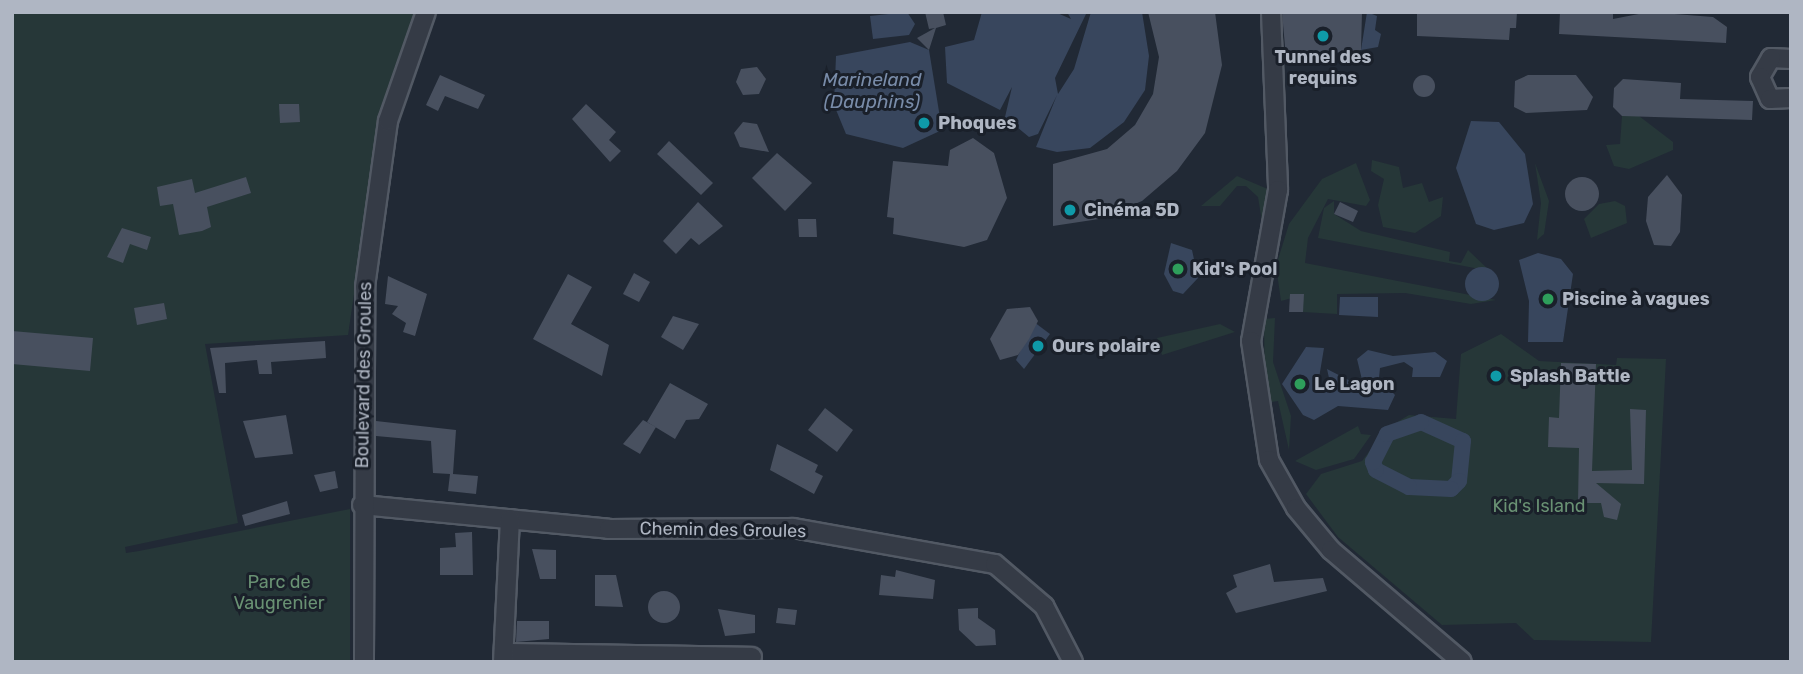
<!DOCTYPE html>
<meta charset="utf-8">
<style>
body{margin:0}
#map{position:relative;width:1803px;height:674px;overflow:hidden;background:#212935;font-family:Rubik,sans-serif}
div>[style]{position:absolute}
.green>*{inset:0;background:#263738}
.water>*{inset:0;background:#38465d}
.round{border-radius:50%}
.canal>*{height:16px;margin:-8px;padding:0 8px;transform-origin:8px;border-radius:8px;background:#38465d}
.building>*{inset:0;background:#48505f}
.roads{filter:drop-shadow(2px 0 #525964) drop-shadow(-2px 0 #525964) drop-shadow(0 2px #525964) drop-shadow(0 -2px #525964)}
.minor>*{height:18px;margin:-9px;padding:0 9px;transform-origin:9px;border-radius:9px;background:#353b46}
.dots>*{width:19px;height:19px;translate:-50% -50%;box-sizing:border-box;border:4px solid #1a202a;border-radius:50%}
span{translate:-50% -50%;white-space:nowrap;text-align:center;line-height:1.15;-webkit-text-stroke:6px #1a202a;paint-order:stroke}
.poi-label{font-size:18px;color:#afb6c3;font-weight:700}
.left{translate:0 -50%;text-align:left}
.street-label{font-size:18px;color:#afb6c3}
.park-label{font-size:18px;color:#699173}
.water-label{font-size:19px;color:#798ca9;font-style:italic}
.frame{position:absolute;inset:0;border:14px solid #afb6c3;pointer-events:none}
</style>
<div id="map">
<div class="green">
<div style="clip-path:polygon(12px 12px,420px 12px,382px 104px,348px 335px,205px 344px,238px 523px,125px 547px,126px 553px,139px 551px,350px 509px,350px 662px,12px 662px)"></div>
<div style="clip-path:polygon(1622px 116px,1639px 116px,1673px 142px,1673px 150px,1629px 169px,1614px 166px,1606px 145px,1620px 144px)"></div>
<div style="clip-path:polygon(1372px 160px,1399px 167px,1403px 188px,1422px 183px,1429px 202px,1443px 197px,1441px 216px,1415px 233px,1383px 227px,1378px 205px,1384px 179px,1371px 171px)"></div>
<div style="clip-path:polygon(1356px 163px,1370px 200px,1366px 206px,1328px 199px,1308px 238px,1305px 263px,1496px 300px,1471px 304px,1405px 293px,1337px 294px,1337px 314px,1303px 312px,1303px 295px,1281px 301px,1276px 266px,1289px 224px,1322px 179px)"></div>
<div style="clip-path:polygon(1535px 163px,1549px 201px,1544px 234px,1537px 240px,1541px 203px)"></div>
<div style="clip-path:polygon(1237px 176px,1270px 190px,1263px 228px,1258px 197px,1246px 186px,1237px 186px,1220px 206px,1201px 206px)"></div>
<div style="clip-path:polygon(1334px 201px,1334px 214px,1361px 231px,1450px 252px,1449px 261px,1461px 263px,1468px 250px,1490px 271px,1318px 238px,1324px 208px)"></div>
<div style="clip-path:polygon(1615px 201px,1625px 206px,1627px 223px,1591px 238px,1584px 219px,1599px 204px)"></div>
<div style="clip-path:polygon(1275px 318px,1273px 362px,1291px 416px,1289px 450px,1278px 401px,1265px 403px,1264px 319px)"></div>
<div style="clip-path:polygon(1220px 324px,1235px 332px,1162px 355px,1157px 338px)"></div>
<div style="clip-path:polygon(1501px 334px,1539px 361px,1616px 365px,1617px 358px,1666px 359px,1651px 642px,1534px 640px,1516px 623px,1442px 625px,1338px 537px,1306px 494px,1321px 474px,1362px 461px,1387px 428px,1409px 415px,1456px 419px,1461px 354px)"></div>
<div style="clip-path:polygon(1358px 426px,1361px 434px,1371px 435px,1354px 459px,1316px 470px,1295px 461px)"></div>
</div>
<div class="water">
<div style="clip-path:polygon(907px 12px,915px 24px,909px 35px,873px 39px,870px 16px)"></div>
<div style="clip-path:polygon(982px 12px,1055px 12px,1071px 19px,1067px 12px,1087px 12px,1055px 78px,1058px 94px,1074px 69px,1091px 12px,1142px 12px,1149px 56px,1145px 90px,1124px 122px,1090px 148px,1057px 152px,1036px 147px,1057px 95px,1038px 134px,1029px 137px,1005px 117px,1012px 87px,1000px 110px,947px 83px,945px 47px,974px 40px)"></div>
<div style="clip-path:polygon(1367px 12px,1377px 16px,1375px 30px,1381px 34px,1378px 47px,1361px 50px)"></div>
<div style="clip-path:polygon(910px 42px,929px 50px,942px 130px,903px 148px,846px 134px,834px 105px,836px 56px)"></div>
<div style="clip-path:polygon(1471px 121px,1499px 122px,1525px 154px,1533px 204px,1524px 223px,1494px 230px,1476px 224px,1456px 168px)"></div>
<div style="clip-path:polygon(1171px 243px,1192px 250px,1198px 278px,1183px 294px,1173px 291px,1164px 274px)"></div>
<div style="clip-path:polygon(1538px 253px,1561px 259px,1573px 274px,1563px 342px,1528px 342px,1529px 301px,1519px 260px)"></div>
<div class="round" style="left:1465px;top:267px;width:34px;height:34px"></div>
<div style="clip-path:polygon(1340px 297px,1378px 297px,1378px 317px,1339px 315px)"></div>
<div style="clip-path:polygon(1034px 322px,1050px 334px,1024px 369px,1016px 360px)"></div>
<div style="clip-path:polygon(1306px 347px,1324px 348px,1318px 384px,1323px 391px,1331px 387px,1327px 369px,1364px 388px,1357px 359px,1368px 350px,1393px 356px,1435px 352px,1447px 361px,1440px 377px,1412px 377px,1413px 368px,1404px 362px,1380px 368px,1379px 378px,1395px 395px,1388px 410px,1338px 406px,1314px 420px,1303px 415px,1282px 384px)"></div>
</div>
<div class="canal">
<div style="left:1421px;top:422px;width:46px;rotate:24.3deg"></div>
<div style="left:1463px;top:441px;width:40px;rotate:95.7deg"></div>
<div style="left:1459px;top:481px;width:11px;rotate:135deg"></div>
<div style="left:1451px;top:489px;width:42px;rotate:-177.3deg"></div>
<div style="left:1409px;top:487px;width:37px;rotate:-153deg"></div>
<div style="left:1376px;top:470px;width:9px;rotate:-111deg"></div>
<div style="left:1373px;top:462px;width:31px;rotate:-63deg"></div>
<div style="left:1387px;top:434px;width:36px;rotate:-19deg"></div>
</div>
<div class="building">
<div style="clip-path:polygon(925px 12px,943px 12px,946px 25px,936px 28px,929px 50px,917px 38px,935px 28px,929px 29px)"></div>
<div style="clip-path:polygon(1148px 12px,1215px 12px,1222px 65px,1205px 133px,1177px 171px,1142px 201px,1099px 219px,1053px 226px,1053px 164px,1107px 149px,1135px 125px,1153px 94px,1159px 57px)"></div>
<div style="clip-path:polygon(1282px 12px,1362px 12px,1361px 50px,1286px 58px)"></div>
<div style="clip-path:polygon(1417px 12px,1517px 12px,1516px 28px,1510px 28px,1509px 40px,1417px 36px)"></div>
<div style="clip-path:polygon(1560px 12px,1613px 12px,1613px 19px,1649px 12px,1713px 17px,1727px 27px,1726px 43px,1559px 34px)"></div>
<div style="clip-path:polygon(757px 67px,766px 79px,759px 94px,743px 95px,736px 82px,741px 69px)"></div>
<div style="clip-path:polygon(440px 75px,485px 95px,478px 109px,445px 96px,438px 111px,426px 105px)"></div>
<div style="clip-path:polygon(1528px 75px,1576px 75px,1593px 97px,1587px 110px,1526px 113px,1514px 107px,1515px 81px)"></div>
<div class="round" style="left:1413px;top:75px;width:22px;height:22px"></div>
<div style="clip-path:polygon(1623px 79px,1681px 83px,1680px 99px,1753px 101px,1752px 120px,1622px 116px,1613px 107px,1614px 88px)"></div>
<div style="clip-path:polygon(279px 104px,299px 104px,300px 122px,280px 123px)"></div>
<div style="clip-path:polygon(586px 104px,616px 132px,609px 140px,621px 151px,610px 162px,572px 119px)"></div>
<div style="clip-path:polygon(743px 122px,757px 124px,769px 152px,740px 147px,734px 133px)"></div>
<div style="clip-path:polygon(973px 138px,994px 153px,1007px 198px,987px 240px,964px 247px,893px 234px,894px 218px,887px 217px,893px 161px,948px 166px,950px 150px)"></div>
<div style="clip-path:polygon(669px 141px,713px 183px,701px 195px,657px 154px)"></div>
<div style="clip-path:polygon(777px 153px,812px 183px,785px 211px,752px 178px)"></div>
<div style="clip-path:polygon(1667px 175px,1682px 195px,1680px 232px,1671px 246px,1654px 245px,1646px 221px,1648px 197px)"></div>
<div class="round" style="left:1565px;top:177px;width:34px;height:34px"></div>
<div style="clip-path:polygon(246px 177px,251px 193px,207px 207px,211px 227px,202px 231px,179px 235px,173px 204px,160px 206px,157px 187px,192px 179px,195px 193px)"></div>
<div style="clip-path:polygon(698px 202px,723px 226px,699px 245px,691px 238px,676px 254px,663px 241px)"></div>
<div style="clip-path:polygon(1340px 202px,1358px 211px,1353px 222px,1334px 214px)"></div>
<div style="clip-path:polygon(798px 219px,816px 219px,817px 237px,799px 237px)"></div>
<div style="clip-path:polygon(122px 228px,151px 237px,147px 250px,130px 244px,123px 263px,107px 257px)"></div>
<div style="clip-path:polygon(634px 273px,650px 282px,639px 302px,623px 294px)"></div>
<div style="clip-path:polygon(568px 274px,592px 287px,571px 324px,609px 345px,602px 376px,533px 339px)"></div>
<div style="clip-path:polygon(388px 276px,427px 294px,415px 336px,403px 332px,406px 323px,392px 314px,398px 306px,385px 304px)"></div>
<div style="clip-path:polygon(1290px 294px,1304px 294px,1303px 312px,1289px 312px)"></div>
<div style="clip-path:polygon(164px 303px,167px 319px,137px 325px,134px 308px)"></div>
<div style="clip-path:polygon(1030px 307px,1038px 321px,1029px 339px,1018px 355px,1000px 360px,990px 339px,1007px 309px)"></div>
<div style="clip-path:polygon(673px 316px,699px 324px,683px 350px,661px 337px)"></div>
<div style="clip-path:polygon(12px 331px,93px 338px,90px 371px,12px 364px)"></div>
<div style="clip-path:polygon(325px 341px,326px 358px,271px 362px,272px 374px,259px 374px,257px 360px,225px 363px,226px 393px,219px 393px,210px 348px)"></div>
<div style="clip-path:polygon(1561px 363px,1596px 364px,1592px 471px,1632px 470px,1630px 409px,1646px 410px,1644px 484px,1596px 483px,1621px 504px,1617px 520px,1604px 517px,1601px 503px,1578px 503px,1579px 448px,1548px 447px,1549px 417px,1559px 418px)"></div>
<div style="clip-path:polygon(670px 383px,708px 404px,699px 419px,686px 420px,675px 439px,647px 422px)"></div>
<div style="clip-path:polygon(825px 408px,853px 430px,837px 452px,808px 430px)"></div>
<div style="clip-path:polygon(286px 415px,293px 454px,255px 458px,243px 421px)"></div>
<div style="clip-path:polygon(643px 420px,656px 427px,640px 454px,623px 444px)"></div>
<div style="clip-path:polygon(376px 421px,456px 430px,453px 474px,478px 476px,476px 494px,448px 491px,450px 474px,433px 473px,431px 441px,376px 436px)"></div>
<div style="clip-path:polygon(777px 444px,818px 465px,815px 472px,823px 476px,814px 494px,770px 470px)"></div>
<div style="clip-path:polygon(335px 471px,338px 488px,320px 492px,314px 475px)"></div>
<div style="clip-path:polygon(287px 501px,290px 514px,245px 526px,242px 515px)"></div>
<div style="clip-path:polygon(472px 532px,473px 575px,440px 575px,440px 548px,456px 547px,455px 533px)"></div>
<div style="clip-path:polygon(532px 549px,556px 550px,556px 579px,540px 579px)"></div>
<div style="clip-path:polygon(1270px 564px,1274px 582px,1323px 578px,1327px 591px,1236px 613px,1226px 593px,1237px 587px,1233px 575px)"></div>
<div style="clip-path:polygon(896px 570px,935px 580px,933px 599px,879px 595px,881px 575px,895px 577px)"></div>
<div style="clip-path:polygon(595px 575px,616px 575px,623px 607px,595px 606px)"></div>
<div class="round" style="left:648px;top:591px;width:32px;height:32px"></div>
<div style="clip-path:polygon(778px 608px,797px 610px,795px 625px,776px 623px)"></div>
<div style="clip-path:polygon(978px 608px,978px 618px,995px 630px,996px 645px,976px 646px,959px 630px,958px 609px)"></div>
<div style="clip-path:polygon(718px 609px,755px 615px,755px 633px,725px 636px)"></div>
<div style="clip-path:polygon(517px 621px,549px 621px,549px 639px,516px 642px)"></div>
</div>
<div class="roads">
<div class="minor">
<div style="left:1271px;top:12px;width:178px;rotate:87.7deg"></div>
<div style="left:1278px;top:190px;width:153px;rotate:100.1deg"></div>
<div style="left:1251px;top:341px;width:120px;rotate:81.4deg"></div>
<div style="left:1269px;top:460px;width:55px;rotate:60.6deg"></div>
<div style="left:1296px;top:508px;width:55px;rotate:50.2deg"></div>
<div style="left:1331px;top:550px;width:172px;rotate:40.5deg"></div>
<div style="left:1791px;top:59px;width:20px;rotate:-177deg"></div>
<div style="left:1771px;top:58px;width:22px;rotate:120deg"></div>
<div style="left:1760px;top:77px;width:24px;rotate:66deg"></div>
<div style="left:1770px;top:99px;width:21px;rotate:-3deg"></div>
<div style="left:362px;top:505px;width:248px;rotate:5.5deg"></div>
<div style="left:609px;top:529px;width:184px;rotate:-0.3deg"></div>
<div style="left:793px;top:528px;width:205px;rotate:10.1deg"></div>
<div style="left:995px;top:564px;width:65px;rotate:40.6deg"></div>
<div style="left:1044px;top:606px;width:63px;rotate:62.6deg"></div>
<div style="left:504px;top:653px;width:248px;rotate:0.9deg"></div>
<div style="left:364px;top:662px;width:375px;rotate:-89.8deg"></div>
<div style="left:365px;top:287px;width:168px;rotate:-82.1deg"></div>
<div style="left:388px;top:121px;width:115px;rotate:-70.8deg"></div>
<div style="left:503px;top:662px;width:143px;rotate:-87.2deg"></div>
</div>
</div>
<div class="dots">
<div style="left:1323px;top:36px;background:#0f9aa8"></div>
<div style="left:924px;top:123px;background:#0f9aa8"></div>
<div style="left:1070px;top:210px;background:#0f9aa8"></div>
<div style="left:1178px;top:269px;background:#2e9e5b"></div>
<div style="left:1548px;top:299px;background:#2e9e5b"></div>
<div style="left:1038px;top:346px;background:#0f9aa8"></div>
<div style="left:1496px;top:376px;background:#0f9aa8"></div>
<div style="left:1300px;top:384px;background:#2e9e5b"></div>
</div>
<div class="poi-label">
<span style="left:1323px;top:68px">Tunnel des<br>requins</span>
<span class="left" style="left:938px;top:123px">Phoques</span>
<span class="left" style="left:1084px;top:210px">Cinéma 5D</span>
<span class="left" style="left:1192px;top:269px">Kid's Pool</span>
<span class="left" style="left:1562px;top:299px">Piscine à vagues</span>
<span class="left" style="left:1052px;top:346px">Ours polaire</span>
<span class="left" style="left:1510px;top:376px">Splash Battle</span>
<span class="left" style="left:1314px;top:384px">Le Lagon</span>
</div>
<div class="street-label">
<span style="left:364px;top:375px;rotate:-89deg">Boulevard des Groules</span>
<span style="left:723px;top:530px;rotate:1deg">Chemin des Groules</span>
</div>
<div class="park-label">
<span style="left:1539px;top:506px">Kid's Island</span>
<span style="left:279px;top:593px">Parc de<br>Vaugrenier</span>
</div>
<div class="water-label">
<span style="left:872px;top:91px">Marineland<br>(Dauphins)</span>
</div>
<div class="frame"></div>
</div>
